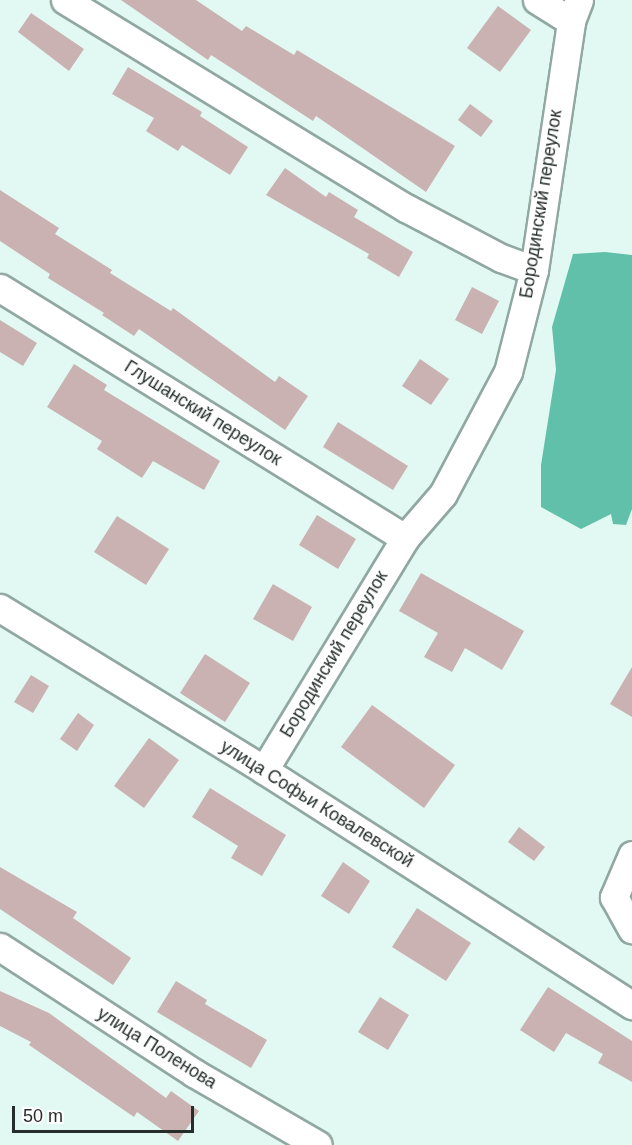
<!DOCTYPE html>
<meta charset="utf-8">
<style>
body{margin:0}
#map{position:relative;width:632px;height:1145px;overflow:hidden;background:#e1f9f2;font-family:Arial,sans-serif}
div>[style]{position:absolute}
.water>*{inset:0;background:#60c0a9}
.building>*{inset:0;background:#cab2b2}
.roads{filter:drop-shadow(2px 0 #91a7a1) drop-shadow(-2px 0 #91a7a1) drop-shadow(0 2px #91a7a1) drop-shadow(0 -2px #91a7a1)}
.minor>*{height:27px;margin:-13.5px;padding:0 13.5px;transform-origin:13.5px;border-radius:13.5px;background:#fff}
span{translate:-50% -50%;white-space:nowrap;text-align:center;line-height:1.15;-webkit-text-stroke:4.5px #fff;paint-order:stroke}
.street-label{font-size:18px;color:#252e2b}
.scale{position:absolute;left:12px;top:1106px;width:182px;height:27px;box-sizing:border-box;border:3px solid #252e2b;border-top:0;padding-left:8px;font-size:18px;line-height:21px;white-space:nowrap;color:#252e2b;-webkit-text-stroke:4px #fff;paint-order:stroke}
</style>
<div id="map">
<div class="water">
<div style="clip-path:polygon(605px 252px,632px 255px,632px 509px,626px 525px,613px 524px,611px 514px,581px 529px,541px 507px,541px 465px,556px 370px,552px 327px,573px 254px)"></div>
</div>
<div class="building">
<div style="clip-path:polygon(121px 0,196px 0,242px 31px,246px 26px,294px 55px,297px 50px,455px 146px,426px 192px,316px 116px,313px 121px,211px 55px,208px 60px)"></div>
<div style="clip-path:polygon(498px 6px,531px 30px,500px 72px,467px 48px)"></div>
<div style="clip-path:polygon(31px 13px,84px 49px,69px 71px,18px 32px)"></div>
<div style="clip-path:polygon(128px 67px,202px 112px,200px 116px,248px 147px,230px 175px,182px 145px,178px 151px,146px 131px,154px 118px,112px 94px)"></div>
<div style="clip-path:polygon(470px 104px,493px 121px,481px 137px,458px 120px)"></div>
<div style="clip-path:polygon(285px 168px,326px 197px,329px 192px,358px 210px,354px 217px,413px 252px,399px 277px,367px 258px,369px 254px,266px 195px)"></div>
<div style="clip-path:polygon(0 190px,59px 228px,55px 234px,112px 270px,110px 273px,171px 311px,173px 308px,275px 382px,279px 376px,308px 396px,285px 430px,139px 329px,134px 336px,102px 315px,104px 313px,48px 278px,50px 274px,0 241px)"></div>
<div style="clip-path:polygon(472px 287px,499px 301px,482px 334px,455px 320px)"></div>
<div style="clip-path:polygon(0 320px,37px 343px,23px 366px,0 352px)"></div>
<div style="clip-path:polygon(420px 359px,449px 379px,431px 405px,402px 386px)"></div>
<div style="clip-path:polygon(74px 364px,107px 385px,104px 390px,220px 461px,204px 490px,153px 461px,142px 478px,97px 449px,102px 441px,47px 407px)"></div>
<div style="clip-path:polygon(338px 422px,408px 466px,393px 490px,323px 447px)"></div>
<div style="clip-path:polygon(317px 515px,356px 539px,338px 569px,299px 545px)"></div>
<div style="clip-path:polygon(117px 516px,169px 549px,146px 585px,94px 552px)"></div>
<div style="clip-path:polygon(421px 573px,524px 631px,502px 670px,465px 648px,452px 672px,424px 657px,438px 633px,399px 611px)"></div>
<div style="clip-path:polygon(273px 584px,312px 607px,293px 641px,253px 619px)"></div>
<div style="clip-path:polygon(205px 654px,250px 683px,225px 722px,180px 693px)"></div>
<div style="clip-path:polygon(632px 667px,632px 717px,610px 704px)"></div>
<div style="clip-path:polygon(31px 675px,49px 686px,33px 713px,14px 702px)"></div>
<div style="clip-path:polygon(372px 705px,455px 765px,424px 808px,341px 747px)"></div>
<div style="clip-path:polygon(78px 713px,94px 725px,77px 751px,60px 739px)"></div>
<div style="clip-path:polygon(149px 738px,179px 760px,144px 808px,114px 786px)"></div>
<div style="clip-path:polygon(210px 788px,286px 835px,262px 876px,231px 858px,238px 846px,192px 817px)"></div>
<div style="clip-path:polygon(519px 827px,545px 847px,534px 861px,508px 842px)"></div>
<div style="clip-path:polygon(343px 862px,370px 881px,349px 914px,321px 896px)"></div>
<div style="clip-path:polygon(0 867px,77px 912px,73px 918px,131px 958px,113px 985px,0 909px)"></div>
<div style="clip-path:polygon(417px 908px,471px 943px,446px 981px,392px 947px)"></div>
<div style="clip-path:polygon(176px 981px,207px 1000px,205px 1004px,267px 1040px,251px 1068px,157px 1012px)"></div>
<div style="clip-path:polygon(548px 987px,632px 1041px,632px 1082px,598px 1063px,603px 1054px,566px 1033px,554px 1052px,520px 1030px)"></div>
<div style="clip-path:polygon(0 991px,49px 1013px,166px 1098px,171px 1091px,199px 1111px,178px 1141px,137px 1112px,134px 1117px,29px 1045px,31px 1042px,0 1026px)"></div>
<div style="clip-path:polygon(380px 997px,409px 1015px,388px 1050px,358px 1032px)"></div>
</div>
<div class="roads">
<div class="minor">
<div style="left:65px;top:0;width:399px;rotate:31.4deg"></div>
<div style="left:406px;top:208px;width:107px;rotate:27.8deg"></div>
<div style="left:501px;top:258px;width:35px;rotate:20deg"></div>
<div style="left:537px;top:0;width:40px;rotate:32deg"></div>
<div style="left:0;top:288px;width:476px;rotate:31.7deg"></div>
<div style="left:0;top:608px;width:310px;rotate:31.5deg"></div>
<div style="left:264px;top:770px;width:437px;rotate:32.6deg"></div>
<div style="left:264px;top:770px;width:271px;rotate:-58.7deg"></div>
<div style="left:405px;top:538px;width:58px;rotate:-49.2deg"></div>
<div style="left:443px;top:494px;width:138px;rotate:-62deg"></div>
<div style="left:508px;top:372px;width:105px;rotate:-75.7deg"></div>
<div style="left:534px;top:270px;width:252px;rotate:-81.5deg"></div>
<div style="left:571px;top:21px;width:22px;rotate:-69deg"></div>
<div style="left:632px;top:855px;width:46px;rotate:113.2deg"></div>
<div style="left:614px;top:897px;width:37px;rotate:61deg"></div>
<div style="left:0;top:947px;width:231px;rotate:33deg"></div>
<div style="left:194px;top:1073px;width:143px;rotate:30.1deg"></div>
</div>
</div>
<div class="street-label">
<span style="left:541px;top:204px;rotate:-81deg">Бородинский переулок</span>
<span style="left:203px;top:413px;rotate:32deg">Глушанский переулок</span>
<span style="left:334px;top:654px;rotate:-59deg">Бородинский переулок</span>
<span style="left:317px;top:804px;rotate:32deg">улица Софьи Ковалевской</span>
<span style="left:157px;top:1048px;rotate:32deg">улица Поленова</span>
</div>
<div class="scale">50 m</div>
</div>
